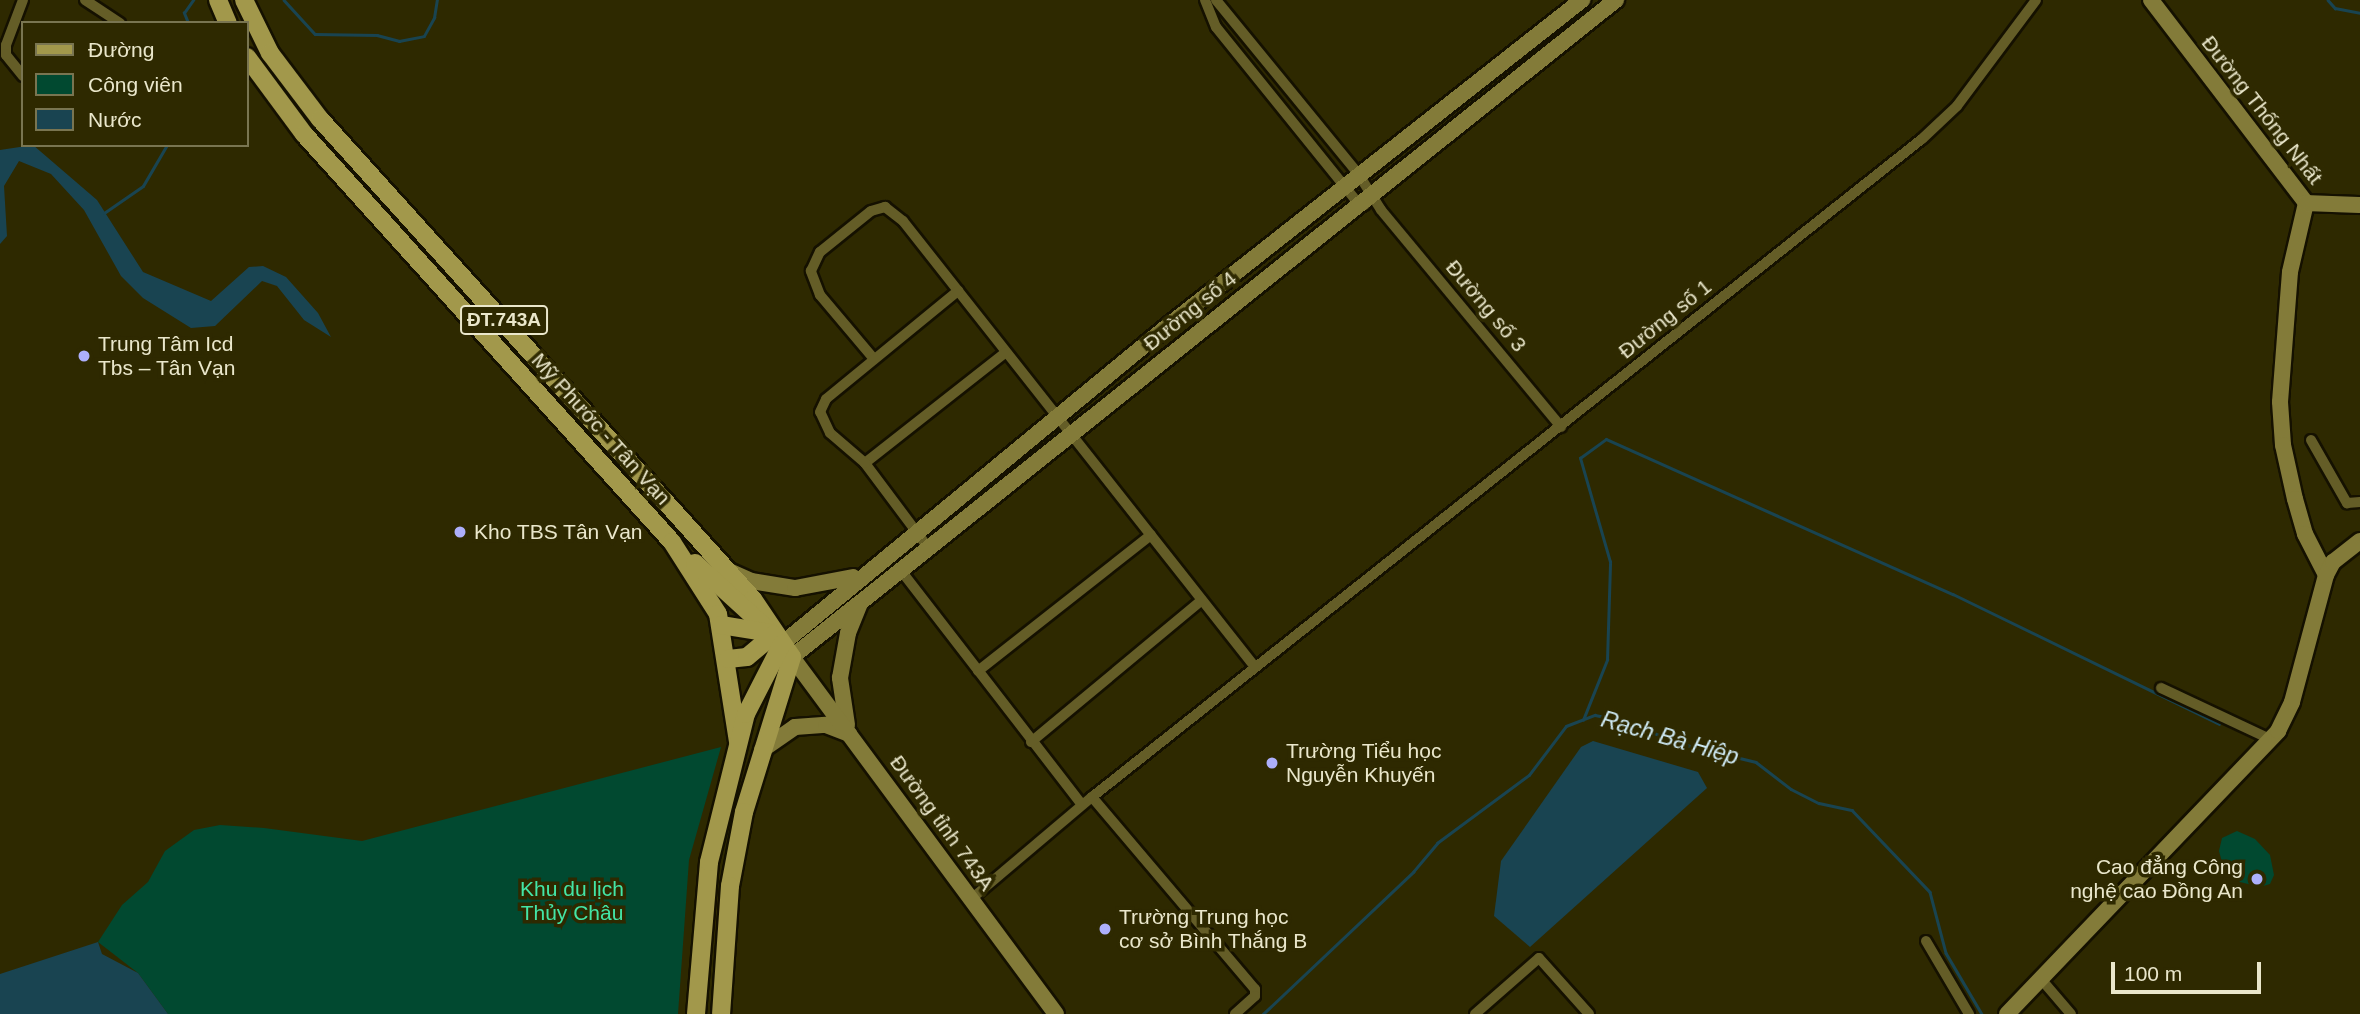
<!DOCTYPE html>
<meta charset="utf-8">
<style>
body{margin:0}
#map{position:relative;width:2360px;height:1014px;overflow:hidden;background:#2e2900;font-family:Helvetica,sans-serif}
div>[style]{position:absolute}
.green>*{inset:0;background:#014930}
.water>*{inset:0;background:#194451}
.stream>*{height:2.5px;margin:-1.25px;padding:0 1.25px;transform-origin:1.25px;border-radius:1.25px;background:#194451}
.roads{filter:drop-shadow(2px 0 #151100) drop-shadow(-2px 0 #151100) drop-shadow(0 2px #151100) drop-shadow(0 -2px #151100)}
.street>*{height:10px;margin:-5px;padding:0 5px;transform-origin:5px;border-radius:5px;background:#645d27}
.secondary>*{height:16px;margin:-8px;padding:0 8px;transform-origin:8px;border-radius:8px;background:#837b39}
.primary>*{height:18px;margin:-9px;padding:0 9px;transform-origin:9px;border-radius:9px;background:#a2984b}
.dots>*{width:19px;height:19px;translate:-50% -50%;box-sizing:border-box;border:4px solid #2e2900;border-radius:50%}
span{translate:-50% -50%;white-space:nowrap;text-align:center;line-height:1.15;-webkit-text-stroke:7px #2e2900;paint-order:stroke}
.shield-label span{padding:2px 5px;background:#2e2900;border:2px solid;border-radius:5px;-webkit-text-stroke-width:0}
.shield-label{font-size:19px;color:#eae7cb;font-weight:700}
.street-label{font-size:21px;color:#eae7cb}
.poi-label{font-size:21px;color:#eae7cb}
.left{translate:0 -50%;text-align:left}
.right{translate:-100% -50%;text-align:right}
.park-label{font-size:21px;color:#43e5a6}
.water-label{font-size:23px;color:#cde8f2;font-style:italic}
.legend{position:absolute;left:21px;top:21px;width:228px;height:126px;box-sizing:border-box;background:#2e2900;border:2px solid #797551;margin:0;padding:9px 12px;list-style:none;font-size:21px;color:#eae7cb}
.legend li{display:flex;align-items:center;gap:14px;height:35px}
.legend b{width:35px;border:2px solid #797551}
.scale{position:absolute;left:2111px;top:962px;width:150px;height:32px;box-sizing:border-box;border:4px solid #eae7cb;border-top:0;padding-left:9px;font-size:21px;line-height:24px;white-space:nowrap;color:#eae7cb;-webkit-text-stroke:5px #2e2900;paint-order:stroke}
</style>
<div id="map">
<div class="green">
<div style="clip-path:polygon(721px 747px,689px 860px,678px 1014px,168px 1014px,138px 973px,98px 942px,122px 905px,148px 882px,165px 851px,194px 830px,220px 825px,264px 828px,362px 841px)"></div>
<div style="clip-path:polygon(2237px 831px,2255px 839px,2270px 855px,2274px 875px,2270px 884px,2260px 887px,2240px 882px,2222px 862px,2219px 851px,2222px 838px)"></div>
</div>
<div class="water">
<div style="clip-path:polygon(33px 145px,97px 200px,143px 272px,211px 301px,249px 267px,263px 266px,286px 277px,318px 313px,331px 337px,304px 320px,277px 286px,262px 281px,215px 326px,191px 328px,143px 298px,121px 276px,84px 210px,51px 174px,19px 161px,4px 186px,7px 236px,0 244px,0 150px)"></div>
<div style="clip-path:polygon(1593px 741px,1698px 772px,1707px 788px,1530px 947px,1494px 916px,1501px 861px,1581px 747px)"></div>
<div style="clip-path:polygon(98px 942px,102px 954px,138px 973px,168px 1014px,0 1014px,0 974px)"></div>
</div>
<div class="stream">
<div style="left:284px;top:0;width:46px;rotate:47.6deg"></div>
<div style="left:315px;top:34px;width:62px;rotate:0.9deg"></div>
<div style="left:377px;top:35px;width:23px;rotate:15deg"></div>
<div style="left:399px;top:41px;width:25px;rotate:-11deg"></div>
<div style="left:424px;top:36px;width:21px;rotate:-61deg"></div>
<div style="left:434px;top:18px;width:18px;rotate:-81deg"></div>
<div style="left:2328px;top:0;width:11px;rotate:49deg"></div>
<div style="left:2335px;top:8px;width:25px;rotate:11deg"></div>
<div style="left:188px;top:23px;width:11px;rotate:-112deg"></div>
<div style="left:184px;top:13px;width:16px;rotate:-55deg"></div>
<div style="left:104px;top:213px;width:47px;rotate:-34.7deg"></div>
<div style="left:143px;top:186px;width:48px;rotate:-59.7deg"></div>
<div style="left:1583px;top:720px;width:65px;rotate:-68.2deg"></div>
<div style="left:1607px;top:660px;width:98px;rotate:-88.2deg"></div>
<div style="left:1610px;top:562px;width:108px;rotate:-106.1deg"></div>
<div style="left:1580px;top:458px;width:32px;rotate:-36deg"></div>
<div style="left:1606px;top:439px;width:380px;rotate:24.1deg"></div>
<div style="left:1953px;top:594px;width:296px;rotate:26deg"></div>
<div style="left:1263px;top:1014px;width:207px;rotate:-43.4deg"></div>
<div style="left:1413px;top:872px;width:38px;rotate:-50deg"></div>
<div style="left:1437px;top:843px;width:114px;rotate:-36.5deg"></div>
<div style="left:1529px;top:775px;width:61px;rotate:-52.9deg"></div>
<div style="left:1566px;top:726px;width:31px;rotate:-21deg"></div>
<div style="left:1595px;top:715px;width:31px;rotate:11deg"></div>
<div style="left:1625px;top:721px;width:57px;rotate:22.5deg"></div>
<div style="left:1678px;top:743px;width:80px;rotate:13.7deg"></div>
<div style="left:1756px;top:762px;width:44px;rotate:37.6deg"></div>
<div style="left:1791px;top:789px;width:31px;rotate:27deg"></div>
<div style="left:1819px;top:803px;width:34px;rotate:12deg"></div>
<div style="left:1852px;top:810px;width:113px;rotate:46.4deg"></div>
<div style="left:1930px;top:892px;width:63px;rotate:75.3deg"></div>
<div style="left:1946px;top:953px;width:71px;rotate:59.5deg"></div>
</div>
<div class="roads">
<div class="street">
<div style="left:85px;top:0;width:42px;rotate:33.3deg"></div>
<div style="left:1205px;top:0;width:29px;rotate:68deg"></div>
<div style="left:1216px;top:27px;width:226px;rotate:51.1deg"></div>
<div style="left:1358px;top:203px;width:7px;rotate:16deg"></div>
<div style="left:1216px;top:0;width:226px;rotate:50.7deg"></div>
<div style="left:1359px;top:175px;width:41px;rotate:57.8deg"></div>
<div style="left:1381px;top:210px;width:282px;rotate:50.3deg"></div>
<div style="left:23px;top:76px;width:27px;rotate:-129deg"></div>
<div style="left:6px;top:55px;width:10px;rotate:-90deg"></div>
<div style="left:6px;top:45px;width:48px;rotate:-69.3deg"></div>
<div style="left:874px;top:359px;width:84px;rotate:-130.2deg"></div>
<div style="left:820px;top:295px;width:26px;rotate:-111deg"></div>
<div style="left:811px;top:271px;width:21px;rotate:-65deg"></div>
<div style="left:820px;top:252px;width:65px;rotate:-38.8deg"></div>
<div style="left:871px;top:211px;width:15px;rotate:-16deg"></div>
<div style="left:885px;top:207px;width:23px;rotate:38deg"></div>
<div style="left:903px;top:221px;width:568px;rotate:51.72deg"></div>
<div style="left:2311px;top:440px;width:73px;rotate:60.3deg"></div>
<div style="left:2347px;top:503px;width:13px;rotate:-4deg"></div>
<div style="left:865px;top:463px;width:179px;rotate:-38.2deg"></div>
<div style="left:927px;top:546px;width:104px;rotate:-126.8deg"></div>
<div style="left:865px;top:463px;width:46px;rotate:-139.4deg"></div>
<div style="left:830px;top:433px;width:23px;rotate:-115deg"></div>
<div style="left:820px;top:412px;width:14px;rotate:-65deg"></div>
<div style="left:826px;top:399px;width:171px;rotate:-39.3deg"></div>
<div style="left:899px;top:568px;width:299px;rotate:52.3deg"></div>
<div style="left:978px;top:671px;width:220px;rotate:-38.2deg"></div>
<div style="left:2161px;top:688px;width:120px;rotate:25.1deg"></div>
<div style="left:1031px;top:742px;width:222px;rotate:-39.7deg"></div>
<div style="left:1092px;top:797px;width:252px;rotate:49.7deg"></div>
<div style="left:1255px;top:989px;width:7px;rotate:90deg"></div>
<div style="left:1255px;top:996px;width:27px;rotate:138deg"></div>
<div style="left:970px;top:900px;width:160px;rotate:-40.2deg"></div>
<div style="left:1092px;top:797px;width:1059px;rotate:-38.41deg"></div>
<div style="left:1922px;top:139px;width:48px;rotate:-43.3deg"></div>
<div style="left:1957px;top:106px;width:132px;rotate:-53.3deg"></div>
<div style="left:1926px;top:941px;width:85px;rotate:59.5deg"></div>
<div style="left:2041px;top:979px;width:46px;rotate:49.4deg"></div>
<div style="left:1475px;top:1014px;width:85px;rotate:-41.2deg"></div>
<div style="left:1539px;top:958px;width:75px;rotate:48.2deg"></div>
</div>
<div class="secondary">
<div style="left:2151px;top:0;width:255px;rotate:52.6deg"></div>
<div style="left:2306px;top:203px;width:71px;rotate:103.1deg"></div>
<div style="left:2290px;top:272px;width:130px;rotate:94.4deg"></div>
<div style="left:2280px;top:402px;width:43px;rotate:86deg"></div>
<div style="left:2283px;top:445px;width:55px;rotate:77.5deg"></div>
<div style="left:2295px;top:499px;width:36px;rotate:74deg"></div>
<div style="left:2305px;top:534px;width:46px;rotate:62.9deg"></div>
<div style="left:2306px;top:203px;width:54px;rotate:2.1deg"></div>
<div style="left:729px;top:571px;width:24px;rotate:24deg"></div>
<div style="left:751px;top:581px;width:45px;rotate:9deg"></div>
<div style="left:795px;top:588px;width:59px;rotate:-10.7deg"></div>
<div style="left:782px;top:644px;width:502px;rotate:-39.5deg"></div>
<div style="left:1169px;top:325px;width:526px;rotate:-38.2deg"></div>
<div style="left:847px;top:725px;width:48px;rotate:-98.5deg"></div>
<div style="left:840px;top:678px;width:46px;rotate:-79.9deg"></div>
<div style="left:848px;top:633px;width:31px;rotate:-68deg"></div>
<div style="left:762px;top:750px;width:40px;rotate:-34.9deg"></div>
<div style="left:795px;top:727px;width:31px;rotate:-4deg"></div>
<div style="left:826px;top:725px;width:25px;rotate:21deg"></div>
<div style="left:1056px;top:1014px;width:444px;rotate:-126.5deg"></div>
<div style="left:792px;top:657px;width:1054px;rotate:-38.57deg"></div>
<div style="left:2007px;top:1014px;width:392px;rotate:-46.2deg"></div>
<div style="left:2278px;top:731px;width:32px;rotate:-64deg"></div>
<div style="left:2292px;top:702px;width:131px;rotate:-75deg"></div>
<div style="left:2326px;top:575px;width:15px;rotate:-62deg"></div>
<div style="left:2333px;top:562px;width:34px;rotate:-38deg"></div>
</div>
<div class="primary">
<div style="left:218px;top:0;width:25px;rotate:67deg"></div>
<div style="left:244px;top:0;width:59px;rotate:63.9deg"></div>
<div style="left:270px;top:53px;width:83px;rotate:52.9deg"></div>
<div style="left:320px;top:119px;width:646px;rotate:47.95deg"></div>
<div style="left:753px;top:599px;width:70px;rotate:56.1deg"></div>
<div style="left:792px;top:657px;width:162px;rotate:107.2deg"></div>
<div style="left:744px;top:812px;width:75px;rotate:100.7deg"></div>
<div style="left:730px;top:886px;width:128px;rotate:94deg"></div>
<div style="left:247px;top:57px;width:96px;rotate:53.5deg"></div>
<div style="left:304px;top:134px;width:549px;rotate:47.95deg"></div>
<div style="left:672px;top:542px;width:85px;rotate:57.4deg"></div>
<div style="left:718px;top:614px;width:130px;rotate:81.1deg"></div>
<div style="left:695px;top:563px;width:95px;rotate:42.4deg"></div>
<div style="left:721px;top:625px;width:51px;rotate:9.1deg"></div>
<div style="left:728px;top:659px;width:19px;rotate:-6deg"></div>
<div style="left:747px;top:657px;width:35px;rotate:-40deg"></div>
<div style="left:696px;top:1014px;width:153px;rotate:-85.1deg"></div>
<div style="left:709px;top:862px;width:153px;rotate:-76deg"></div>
<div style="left:746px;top:714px;width:79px;rotate:-62.8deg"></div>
</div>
</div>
<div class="dots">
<div style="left:84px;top:356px;background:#adaffb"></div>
<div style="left:460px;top:532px;background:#adaffb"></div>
<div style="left:1272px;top:763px;background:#adaffb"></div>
<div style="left:2257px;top:879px;background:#adaffb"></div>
<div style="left:1105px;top:929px;background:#adaffb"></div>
</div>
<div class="shield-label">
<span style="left:504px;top:320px">ĐT.743A</span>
</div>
<div class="street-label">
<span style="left:2262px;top:110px;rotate:52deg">Đường Thống Nhất</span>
<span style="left:1486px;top:306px;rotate:50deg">Đường số 3</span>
<span style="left:1190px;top:311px;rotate:-39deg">Đường số 4</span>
<span style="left:1665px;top:319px;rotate:-39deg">Đường số 1</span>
<span style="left:601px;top:429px;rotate:48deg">Mỹ Phước - Tân Vạn</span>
<span style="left:942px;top:823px;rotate:54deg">Đường tỉnh 743A</span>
</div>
<div class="poi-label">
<span class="left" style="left:98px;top:356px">Trung Tâm Icd<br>Tbs – Tân Vạn</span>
<span class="left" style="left:474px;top:532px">Kho TBS Tân Vạn</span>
<span class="left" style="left:1286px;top:763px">Trường Tiểu học<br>Nguyễn Khuyến</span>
<span class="right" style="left:2243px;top:879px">Cao đẳng Công<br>nghệ cao Đồng An</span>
<span class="left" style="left:1119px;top:929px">Trường Trung học<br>cơ sở Bình Thắng B</span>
</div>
<div class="park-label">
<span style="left:572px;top:901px">Khu du lịch<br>Thủy Châu</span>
</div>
<div class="water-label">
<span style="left:1670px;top:738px;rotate:16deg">Rạch Bà Hiệp</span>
</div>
<ul class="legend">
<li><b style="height:9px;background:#a2984b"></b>Đường</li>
<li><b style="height:19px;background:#014930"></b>Công viên</li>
<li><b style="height:19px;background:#194451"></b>Nước</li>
</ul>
<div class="scale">100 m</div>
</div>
